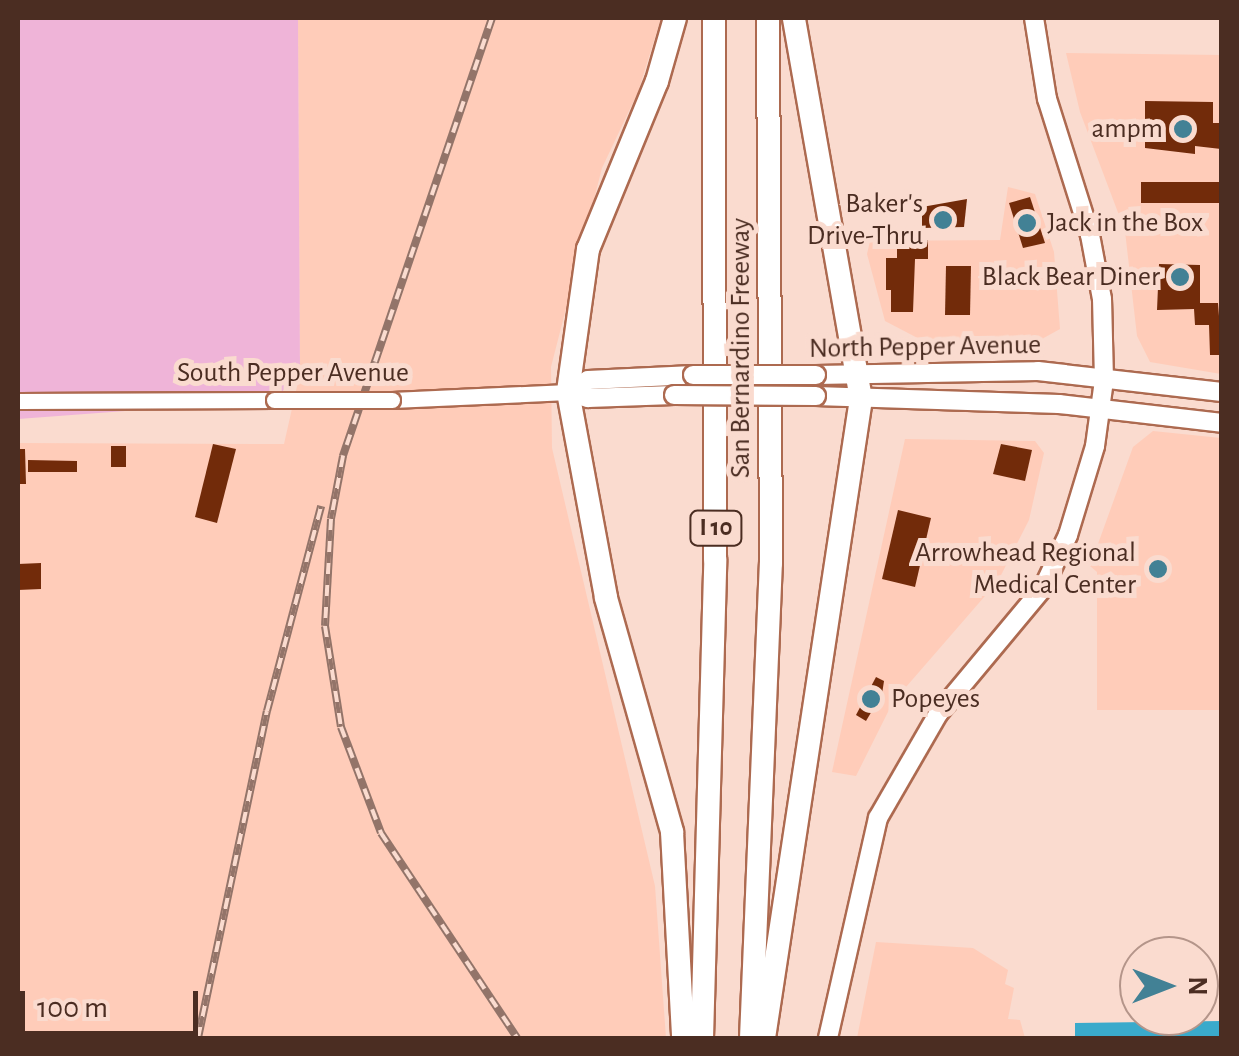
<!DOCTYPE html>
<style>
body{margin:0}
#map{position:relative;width:1239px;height:1056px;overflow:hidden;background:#fadbcf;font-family:"Alegreya Sans",sans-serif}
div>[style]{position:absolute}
.built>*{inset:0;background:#ffccb9}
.green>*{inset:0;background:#efb4d8}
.water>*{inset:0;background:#3aaacb}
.building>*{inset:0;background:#722b0a}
.roads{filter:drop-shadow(2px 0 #ad6a50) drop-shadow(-2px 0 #ad6a50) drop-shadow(0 2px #ad6a50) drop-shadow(0 -2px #ad6a50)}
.minor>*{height:15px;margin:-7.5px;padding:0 7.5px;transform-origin:7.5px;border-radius:7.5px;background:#fff}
.major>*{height:18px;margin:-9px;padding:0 9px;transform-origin:9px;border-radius:9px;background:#fff}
.highway>*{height:22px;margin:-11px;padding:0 11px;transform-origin:11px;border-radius:11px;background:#fff}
.rail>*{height:8px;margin-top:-4px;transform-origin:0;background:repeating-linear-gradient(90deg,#fadbcf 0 11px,#937469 0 22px);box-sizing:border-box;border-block:2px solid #937469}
.bridges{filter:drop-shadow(2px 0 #ad6a50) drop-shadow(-2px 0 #ad6a50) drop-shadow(0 2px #ad6a50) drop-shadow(0 -2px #ad6a50)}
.minor-bridge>*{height:15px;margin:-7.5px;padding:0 7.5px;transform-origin:7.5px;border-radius:7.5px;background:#fff}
.major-bridge>*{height:18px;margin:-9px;padding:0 9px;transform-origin:9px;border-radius:9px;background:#fff}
.dots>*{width:28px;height:28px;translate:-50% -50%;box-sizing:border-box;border:5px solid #fadbcf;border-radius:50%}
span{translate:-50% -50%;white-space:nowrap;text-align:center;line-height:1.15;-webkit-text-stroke:10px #fadbcf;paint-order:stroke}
.shield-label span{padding:2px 8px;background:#fadbcf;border:2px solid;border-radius:8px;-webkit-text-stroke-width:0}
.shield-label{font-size:25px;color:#4b2d22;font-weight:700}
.poi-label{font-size:28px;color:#4b2d22}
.right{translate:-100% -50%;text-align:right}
.left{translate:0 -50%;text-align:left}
.street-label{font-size:28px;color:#4b2d22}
.frame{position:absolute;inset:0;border:20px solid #4b2d22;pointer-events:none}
.north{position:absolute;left:1119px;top:936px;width:100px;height:100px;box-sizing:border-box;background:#fadbcf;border:2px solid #b4958a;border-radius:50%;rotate:90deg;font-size:28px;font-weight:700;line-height:40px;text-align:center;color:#4b2d22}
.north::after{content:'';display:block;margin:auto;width:35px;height:45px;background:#428195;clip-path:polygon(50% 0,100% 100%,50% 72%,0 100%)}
.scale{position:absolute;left:20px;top:991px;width:178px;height:45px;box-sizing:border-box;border:5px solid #4b2d22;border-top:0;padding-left:12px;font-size:30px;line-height:35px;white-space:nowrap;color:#4b2d22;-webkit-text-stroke:8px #fadbcf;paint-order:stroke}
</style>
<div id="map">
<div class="built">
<div style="clip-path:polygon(298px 18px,661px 18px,638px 92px,602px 168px,551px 367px,552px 448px,655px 886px,666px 1038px,18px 1038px,18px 443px,284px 444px,300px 373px)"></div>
<div style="clip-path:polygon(1066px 53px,1221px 55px,1221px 374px,1150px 362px,1137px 336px,1125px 231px,1080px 112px)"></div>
<div style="clip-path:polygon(1008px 187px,1035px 194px,1054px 252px,1060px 329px,1040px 340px,929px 344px,885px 321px,867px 254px,870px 241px,1000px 240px)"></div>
<div style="clip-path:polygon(1153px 431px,1221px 438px,1221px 710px,1097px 710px,1097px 572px,1090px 566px,1133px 447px)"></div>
<div style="clip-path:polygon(905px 439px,1035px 441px,1044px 453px,1029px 520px,998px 581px,893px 702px,856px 776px,832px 772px)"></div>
<div style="clip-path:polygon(876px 942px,973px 948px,1008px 970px,1005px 984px,1014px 988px,1008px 1019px,1020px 1020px,1025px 1038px,857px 1038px)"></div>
</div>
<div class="green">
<div style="clip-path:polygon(18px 18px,298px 18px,300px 373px,274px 400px,18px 419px)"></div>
</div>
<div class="water">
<div style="clip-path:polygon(1221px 1021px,1221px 1038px,1075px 1038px,1075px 1023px)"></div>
</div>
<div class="building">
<div style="clip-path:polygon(1145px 101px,1213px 102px,1213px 123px,1222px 123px,1221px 149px,1195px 146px,1195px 154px,1145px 148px)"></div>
<div style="clip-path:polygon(1141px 182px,1222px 182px,1222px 203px,1141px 203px)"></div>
<div style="clip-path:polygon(1030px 197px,1045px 243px,1023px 248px,1009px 203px)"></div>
<div style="clip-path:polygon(967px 199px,964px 227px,922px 228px,922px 207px)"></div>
<div style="clip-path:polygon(897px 240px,928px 240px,928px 259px,915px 259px,913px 312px,891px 312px,891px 290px,886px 290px,886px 258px,897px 258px)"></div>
<div style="clip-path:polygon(1159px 264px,1200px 265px,1200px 303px,1218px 303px,1222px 355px,1210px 355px,1209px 325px,1195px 325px,1194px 309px,1157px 310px)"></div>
<div style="clip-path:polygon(946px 266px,971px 266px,970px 315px,945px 315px)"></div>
<div style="clip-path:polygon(213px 444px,236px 449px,217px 523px,195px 517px)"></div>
<div style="clip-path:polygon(1001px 444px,1032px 450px,1025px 481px,993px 474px)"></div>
<div style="clip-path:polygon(111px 446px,126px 446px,126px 467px,111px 467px)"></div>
<div style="clip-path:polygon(18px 449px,25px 449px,26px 484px,18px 484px)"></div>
<div style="clip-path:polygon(28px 460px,77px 461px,77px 472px,28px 472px)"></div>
<div style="clip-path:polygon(898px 510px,931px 518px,915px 587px,882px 579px)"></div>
<div style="clip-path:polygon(41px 563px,41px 589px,18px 590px,18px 564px)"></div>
<div style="clip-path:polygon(876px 677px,884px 681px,882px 694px,866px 721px,856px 715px)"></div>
</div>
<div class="roads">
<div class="minor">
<div style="left:392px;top:400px;width:176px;rotate:-2.6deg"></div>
<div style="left:18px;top:401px;width:256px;rotate:-0.2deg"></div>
</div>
<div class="major">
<div style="left:816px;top:375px;width:222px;rotate:-1deg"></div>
<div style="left:1038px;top:371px;width:185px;rotate:6.5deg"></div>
<div style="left:568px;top:392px;width:23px;rotate:-31deg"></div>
<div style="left:588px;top:380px;width:105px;rotate:-2.7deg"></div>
<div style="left:568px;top:392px;width:21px;rotate:17deg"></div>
<div style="left:588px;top:398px;width:86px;rotate:-2deg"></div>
<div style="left:816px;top:396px;width:243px;rotate:1.9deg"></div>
<div style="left:1059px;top:404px;width:164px;rotate:6.6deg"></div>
<div style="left:828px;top:1038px;width:226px;rotate:-77.2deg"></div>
<div style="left:878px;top:818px;width:120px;rotate:-60deg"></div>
<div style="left:938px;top:714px;width:164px;rotate:-50.2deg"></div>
<div style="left:1043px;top:588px;width:59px;rotate:-64.7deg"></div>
<div style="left:1068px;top:535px;width:93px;rotate:-73.1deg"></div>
<div style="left:1095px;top:446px;width:67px;rotate:-82.2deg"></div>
<div style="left:1104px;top:380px;width:81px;rotate:-91.4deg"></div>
<div style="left:1102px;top:299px;width:65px;rotate:-100.6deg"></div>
<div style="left:1090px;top:235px;width:143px;rotate:-107.5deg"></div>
<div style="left:1047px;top:99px;width:82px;rotate:-99.1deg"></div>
</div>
<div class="highway">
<div style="left:675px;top:18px;width:66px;rotate:105.9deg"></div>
<div style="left:657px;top:81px;width:182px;rotate:112.3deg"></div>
<div style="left:588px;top:249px;width:144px;rotate:98deg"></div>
<div style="left:568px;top:392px;width:209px;rotate:79.5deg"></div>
<div style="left:606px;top:598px;width:243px;rotate:74.2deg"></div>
<div style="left:672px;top:832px;width:206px;rotate:86.9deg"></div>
<div style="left:702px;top:1038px;width:479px;rotate:-88.4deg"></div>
<div style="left:715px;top:559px;width:541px;rotate:-90.11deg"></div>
<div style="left:751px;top:1038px;width:475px;rotate:-87.6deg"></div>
<div style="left:771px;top:563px;width:545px;rotate:-90.32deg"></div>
<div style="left:764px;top:1038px;width:646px;rotate:-81.37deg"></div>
<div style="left:861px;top:399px;width:387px;rotate:-100deg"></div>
</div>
</div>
<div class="rail">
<div style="left:492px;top:18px;width:463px;rotate:108.8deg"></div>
<div style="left:343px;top:456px;width:64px;rotate:100.8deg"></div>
<div style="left:331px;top:519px;width:107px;rotate:93.2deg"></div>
<div style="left:325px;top:626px;width:102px;rotate:81deg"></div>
<div style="left:341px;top:727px;width:113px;rotate:69.3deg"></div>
<div style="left:381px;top:833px;width:246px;rotate:56.4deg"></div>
<div style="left:198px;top:1038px;width:334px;rotate:-78.1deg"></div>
<div style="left:267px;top:711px;width:212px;rotate:-75.2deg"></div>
</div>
<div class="bridges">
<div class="minor-bridge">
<div style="left:274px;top:400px;width:118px"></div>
</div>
<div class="major-bridge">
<div style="left:693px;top:375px;width:123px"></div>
<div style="left:674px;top:395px;width:142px;rotate:0.4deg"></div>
</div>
</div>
<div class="dots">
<div style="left:1183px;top:129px;background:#428195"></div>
<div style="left:943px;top:220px;background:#428195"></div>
<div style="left:1027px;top:223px;background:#428195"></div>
<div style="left:1180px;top:277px;background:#428195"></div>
<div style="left:1158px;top:569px;background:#428195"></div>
<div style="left:871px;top:699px;background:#428195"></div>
</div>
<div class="shield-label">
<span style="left:716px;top:528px">I 10</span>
</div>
<div class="poi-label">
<span class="right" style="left:1163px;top:129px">ampm</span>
<span class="right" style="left:923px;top:220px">Baker's<br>Drive-Thru</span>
<span class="left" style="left:1047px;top:223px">Jack in the Box</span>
<span class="right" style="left:1160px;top:277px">Black Bear Diner</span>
<span class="right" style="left:1136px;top:569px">Arrowhead Regional<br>Medical Center</span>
<span class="left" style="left:891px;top:699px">Popeyes</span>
</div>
<div class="street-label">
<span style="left:925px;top:347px;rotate:-1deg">North Pepper Avenue</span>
<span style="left:741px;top:348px;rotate:-90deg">San Bernardino Freeway</span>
<span style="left:293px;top:373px">South Pepper Avenue</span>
</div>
<div class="frame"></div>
<div class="north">N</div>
<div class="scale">100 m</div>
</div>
